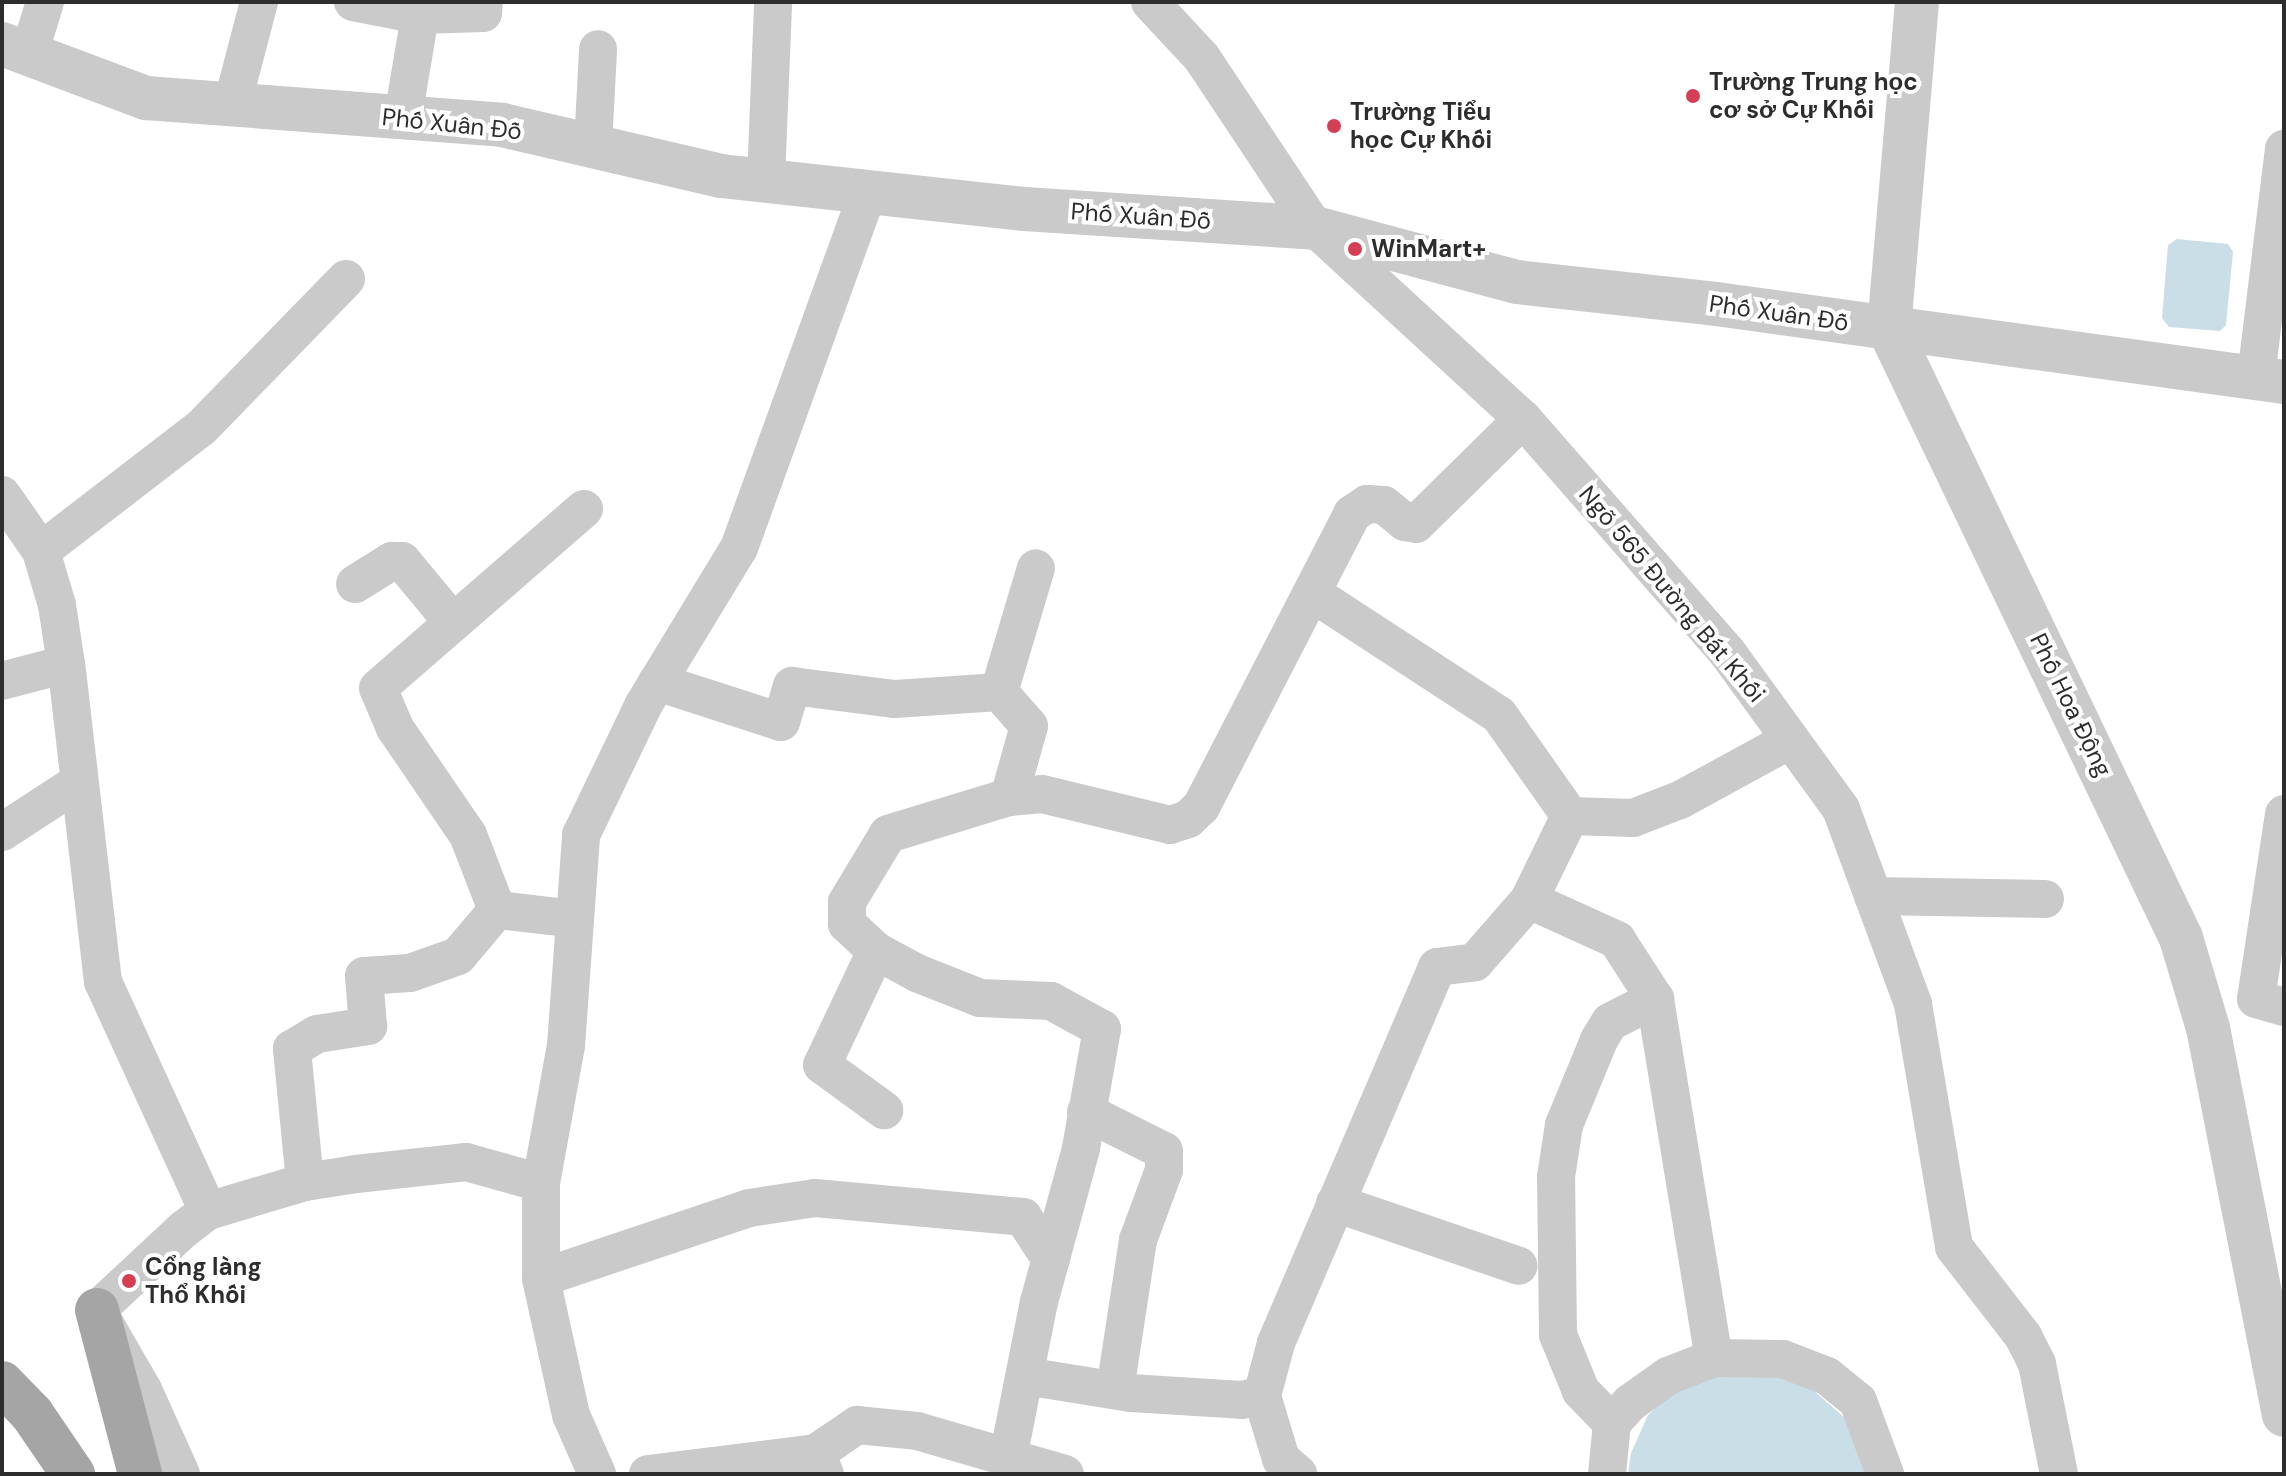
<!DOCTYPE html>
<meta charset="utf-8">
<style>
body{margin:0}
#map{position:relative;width:2286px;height:1476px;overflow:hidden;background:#fff;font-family:"DM Sans",sans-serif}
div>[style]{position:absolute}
.water>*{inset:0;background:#c9dee7}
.minor>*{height:38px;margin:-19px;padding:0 19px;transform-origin:19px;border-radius:19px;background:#cacaca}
.tertiary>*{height:44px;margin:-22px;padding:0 22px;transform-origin:22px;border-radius:22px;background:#cacaca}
.primary>*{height:44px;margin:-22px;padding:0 22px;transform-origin:22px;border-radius:22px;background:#a5a5a5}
.dots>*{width:22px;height:22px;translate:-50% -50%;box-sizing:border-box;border:4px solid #fff;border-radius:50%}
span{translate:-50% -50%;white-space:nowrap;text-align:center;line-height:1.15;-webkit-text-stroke:8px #fff;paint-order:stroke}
.poi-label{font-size:24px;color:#2d2d2d;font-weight:700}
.left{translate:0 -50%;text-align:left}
.street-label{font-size:24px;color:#2d2d2d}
.frame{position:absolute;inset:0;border:4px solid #2d2d2d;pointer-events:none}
</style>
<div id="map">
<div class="water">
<div style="clip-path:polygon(2177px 239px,2228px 244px,2233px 252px,2226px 325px,2220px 331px,2169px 327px,2162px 318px,2168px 245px)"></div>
<div style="clip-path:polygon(1723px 1374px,1769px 1374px,1806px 1384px,1853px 1425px,1872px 1474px,1628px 1474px,1631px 1453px,1648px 1415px,1679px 1386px)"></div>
</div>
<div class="minor">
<div style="left:353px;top:2px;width:68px;rotate:11deg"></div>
<div style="left:1150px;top:2px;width:76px;rotate:47.1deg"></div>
<div style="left:1202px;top:58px;width:204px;rotate:56.4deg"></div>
<div style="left:1315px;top:228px;width:282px;rotate:42.6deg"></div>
<div style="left:1523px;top:419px;width:310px;rotate:48.8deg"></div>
<div style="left:1727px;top:652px;width:194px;rotate:54deg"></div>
<div style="left:1841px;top:809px;width:208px;rotate:69.7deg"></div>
<div style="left:1913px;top:1004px;width:246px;rotate:80.4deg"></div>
<div style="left:1954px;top:1247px;width:113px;rotate:52.2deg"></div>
<div style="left:2023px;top:1336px;width:31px;rotate:63deg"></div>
<div style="left:2037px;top:1364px;width:112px;rotate:78.7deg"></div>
<div style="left:29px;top:54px;width:54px;rotate:-72.9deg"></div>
<div style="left:232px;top:105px;width:106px;rotate:-75.3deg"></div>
<div style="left:403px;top:117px;width:103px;rotate:-80.5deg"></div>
<div style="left:420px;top:15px;width:63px;rotate:-1.8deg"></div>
<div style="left:483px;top:13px;width:11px;rotate:-85deg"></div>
<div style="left:593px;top:146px;width:97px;rotate:-87deg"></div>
<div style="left:766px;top:180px;width:178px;rotate:-87.7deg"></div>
<div style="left:2256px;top:377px;width:230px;rotate:-83deg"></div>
<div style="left:2px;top:495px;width:68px;rotate:55.1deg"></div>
<div style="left:355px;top:584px;width:44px;rotate:-31.9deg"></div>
<div style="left:392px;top:561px;width:10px"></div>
<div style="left:402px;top:561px;width:77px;rotate:50.3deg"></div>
<div style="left:2px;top:681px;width:66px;rotate:-14.9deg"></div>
<div style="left:657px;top:682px;width:130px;rotate:17.9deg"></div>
<div style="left:781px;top:722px;width:38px;rotate:-73deg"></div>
<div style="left:792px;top:686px;width:104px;rotate:7.2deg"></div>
<div style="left:895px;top:699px;width:104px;rotate:-3.9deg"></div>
<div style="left:999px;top:692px;width:45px;rotate:48.6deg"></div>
<div style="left:1029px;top:726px;width:74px;rotate:105.7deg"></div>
<div style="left:999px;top:692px;width:129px;rotate:-73.4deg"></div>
<div style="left:2284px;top:814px;width:187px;rotate:98.6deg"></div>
<div style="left:2256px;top:999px;width:29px;rotate:16deg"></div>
<div style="left:1570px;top:816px;width:63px;rotate:1.8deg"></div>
<div style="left:1633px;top:818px;width:50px;rotate:-21deg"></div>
<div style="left:1680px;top:800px;width:125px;rotate:-28.6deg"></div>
<div style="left:2px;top:832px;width:92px;rotate:-33deg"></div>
<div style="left:1873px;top:896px;width:172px;rotate:1deg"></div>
<div style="left:1529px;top:900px;width:97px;rotate:24.4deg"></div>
<div style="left:1617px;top:940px;width:70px;rotate:57.2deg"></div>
<div style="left:1655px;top:999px;width:364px;rotate:80.7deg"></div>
<div style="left:575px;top:919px;width:79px;rotate:-173.4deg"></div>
<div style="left:497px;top:910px;width:80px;rotate:-111.1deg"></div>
<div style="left:468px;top:835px;width:130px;rotate:-124.3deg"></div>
<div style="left:395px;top:728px;width:43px;rotate:-113deg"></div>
<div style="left:378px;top:688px;width:273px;rotate:-41deg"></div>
<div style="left:876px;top:951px;width:126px;rotate:115.3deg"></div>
<div style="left:822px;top:1065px;width:77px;rotate:36deg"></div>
<div style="left:1086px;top:1112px;width:87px;rotate:26.6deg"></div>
<div style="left:1164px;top:1151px;width:19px;rotate:90deg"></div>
<div style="left:1164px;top:1170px;width:75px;rotate:110.4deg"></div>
<div style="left:1138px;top:1240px;width:152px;rotate:98.7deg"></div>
<div style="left:305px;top:1182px;width:134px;rotate:-95.6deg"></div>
<div style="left:292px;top:1049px;width:29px;rotate:-31deg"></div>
<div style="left:317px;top:1034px;width:52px;rotate:-8.9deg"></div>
<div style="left:368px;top:1026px;width:50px;rotate:-94.6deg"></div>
<div style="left:364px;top:976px;width:46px;rotate:-3.7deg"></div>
<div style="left:410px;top:973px;width:51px;rotate:-19.5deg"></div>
<div style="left:458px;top:956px;width:60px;rotate:-49.7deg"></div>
<div style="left:1335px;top:1203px;width:194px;rotate:18.9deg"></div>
<div style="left:208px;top:1211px;width:252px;rotate:-114.6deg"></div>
<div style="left:103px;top:982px;width:320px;rotate:-96.6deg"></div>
<div style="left:66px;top:664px;width:60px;rotate:-98.7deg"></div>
<div style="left:57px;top:605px;width:56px;rotate:-106.5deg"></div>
<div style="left:41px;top:551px;width:202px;rotate:-37.6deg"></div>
<div style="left:201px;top:428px;width:208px;rotate:-45.8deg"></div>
<div style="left:541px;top:1278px;width:219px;rotate:-18.6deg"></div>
<div style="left:749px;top:1208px;width:67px;rotate:-8.6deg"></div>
<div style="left:815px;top:1198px;width:209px;rotate:5.2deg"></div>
<div style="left:1023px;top:1217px;width:51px;rotate:56.9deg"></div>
<div style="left:1025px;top:1376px;width:107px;rotate:9.1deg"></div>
<div style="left:1131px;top:1393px;width:110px;rotate:3.6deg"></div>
<div style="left:1241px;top:1400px;width:21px;rotate:-11deg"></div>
<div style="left:1262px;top:1396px;width:66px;rotate:73.2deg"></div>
<div style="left:1281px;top:1459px;width:23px;rotate:41deg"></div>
<div style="left:1262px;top:1396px;width:55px;rotate:-75.2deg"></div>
<div style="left:1276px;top:1343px;width:409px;rotate:-66.8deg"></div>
<div style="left:1437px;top:967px;width:38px;rotate:-7deg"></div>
<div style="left:1475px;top:962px;width:82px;rotate:-48.9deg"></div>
<div style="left:1529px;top:900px;width:93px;rotate:-64deg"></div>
<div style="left:1570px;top:816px;width:123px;rotate:-125.1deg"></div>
<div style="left:1499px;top:715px;width:223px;rotate:-146.9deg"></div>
<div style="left:1612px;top:1423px;width:45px;rotate:-134.1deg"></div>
<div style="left:1581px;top:1391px;width:61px;rotate:-112.3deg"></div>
<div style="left:1558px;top:1335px;width:158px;rotate:-90.7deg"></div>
<div style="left:1556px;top:1177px;width:53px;rotate:-81.3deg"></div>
<div style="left:1564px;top:1125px;width:92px;rotate:-67.6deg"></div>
<div style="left:1599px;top:1040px;width:21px;rotate:-59deg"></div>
<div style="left:1610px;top:1022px;width:51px;rotate:-27.1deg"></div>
<div style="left:816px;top:1453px;width:50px;rotate:-34.3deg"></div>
<div style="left:857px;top:1425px;width:60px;rotate:5.7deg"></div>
<div style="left:917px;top:1431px;width:154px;rotate:16.2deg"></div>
<div style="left:1008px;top:1458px;width:159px;rotate:-78.8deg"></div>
<div style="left:1039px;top:1302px;width:160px;rotate:-74.7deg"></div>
<div style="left:1081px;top:1148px;width:121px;rotate:-80deg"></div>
<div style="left:1102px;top:1029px;width:58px;rotate:-151.2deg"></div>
<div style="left:1051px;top:1001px;width:71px;rotate:-177.6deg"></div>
<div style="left:980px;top:998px;width:68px;rotate:-158.4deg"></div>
<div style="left:917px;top:973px;width:47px;rotate:-151.8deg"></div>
<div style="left:876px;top:951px;width:40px;rotate:-137deg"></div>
<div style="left:847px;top:924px;width:22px;rotate:-90deg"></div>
<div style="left:847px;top:902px;width:79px;rotate:-58.9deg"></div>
<div style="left:888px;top:834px;width:127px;rotate:-17deg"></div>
<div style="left:1009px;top:797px;width:33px;rotate:-5deg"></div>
<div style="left:1042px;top:794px;width:132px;rotate:13.6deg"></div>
<div style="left:1170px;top:825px;width:19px;rotate:-18deg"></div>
<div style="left:1188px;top:819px;width:18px;rotate:-43deg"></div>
<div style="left:1201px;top:807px;width:330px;rotate:-62.7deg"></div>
<div style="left:1352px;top:514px;width:18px;rotate:-34deg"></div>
<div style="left:1367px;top:504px;width:17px;rotate:3deg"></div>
<div style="left:1384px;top:505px;width:27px;rotate:39deg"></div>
<div style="left:1405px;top:522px;width:11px;rotate:10deg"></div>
<div style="left:1416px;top:524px;width:150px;rotate:-44.5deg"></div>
<div style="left:181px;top:1474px;width:92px;rotate:-114.3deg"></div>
<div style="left:143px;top:1390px;width:92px;rotate:-119.9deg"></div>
<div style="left:97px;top:1310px;width:119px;rotate:-43deg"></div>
<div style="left:184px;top:1229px;width:30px;rotate:-37deg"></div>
<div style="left:208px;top:1211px;width:101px;rotate:-16.6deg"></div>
<div style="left:305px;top:1182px;width:52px;rotate:-8.9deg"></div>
<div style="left:356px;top:1174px;width:111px;rotate:-6.2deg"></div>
<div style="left:466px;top:1162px;width:78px;rotate:15.6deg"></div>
<div style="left:597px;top:1474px;width:64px;rotate:-113.8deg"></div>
<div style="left:571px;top:1415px;width:140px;rotate:-102.4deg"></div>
<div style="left:541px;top:1278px;width:95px;rotate:-90deg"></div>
<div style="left:541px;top:1183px;width:139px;rotate:-79.7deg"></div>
<div style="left:566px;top:1046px;width:212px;rotate:-85.9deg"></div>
<div style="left:581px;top:835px;width:145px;rotate:-64.3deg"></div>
<div style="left:644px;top:704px;width:183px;rotate:-58.7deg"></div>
<div style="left:739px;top:548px;width:380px;rotate:-70.1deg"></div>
<div style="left:648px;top:1474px;width:169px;rotate:-7.1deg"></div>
<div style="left:816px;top:1453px;width:23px;rotate:67deg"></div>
<div style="left:1607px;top:1474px;width:51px;rotate:-84.4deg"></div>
<div style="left:1612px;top:1423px;width:27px;rotate:-48deg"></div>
<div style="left:1630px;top:1403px;width:47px;rotate:-35.4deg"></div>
<div style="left:1668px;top:1376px;width:49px;rotate:-21.4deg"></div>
<div style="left:1714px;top:1358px;width:69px;rotate:0.8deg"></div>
<div style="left:1783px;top:1359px;width:47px;rotate:21.1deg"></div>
<div style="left:1827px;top:1376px;width:40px;rotate:39deg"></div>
<div style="left:1858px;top:1401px;width:78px;rotate:69.7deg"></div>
</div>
<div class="tertiary">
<div style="left:1917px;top:2px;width:328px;rotate:94.9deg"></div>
<div style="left:1889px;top:329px;width:675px;rotate:64.38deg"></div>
<div style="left:2181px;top:938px;width:94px;rotate:73.3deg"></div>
<div style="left:2208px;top:1028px;width:394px;rotate:78.9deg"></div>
<div style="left:2px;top:44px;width:154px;rotate:20.6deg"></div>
<div style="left:146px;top:98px;width:357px;rotate:4.3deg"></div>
<div style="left:502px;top:125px;width:225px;rotate:13.1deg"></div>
<div style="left:721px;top:176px;width:305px;rotate:6.2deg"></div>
<div style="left:1024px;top:209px;width:292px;rotate:3.7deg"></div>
<div style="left:1315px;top:228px;width:209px;rotate:15deg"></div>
<div style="left:1517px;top:282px;width:200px;rotate:6.3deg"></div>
<div style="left:1716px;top:304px;width:573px;rotate:7.82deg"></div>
</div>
<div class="primary">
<div style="left:97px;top:1310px;width:170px;rotate:75.3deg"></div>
<div style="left:2px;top:1383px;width:43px;rotate:45.9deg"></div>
<div style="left:32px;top:1414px;width:73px;rotate:55.7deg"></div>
</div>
<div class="dots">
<div style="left:1693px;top:96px;background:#d43f54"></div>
<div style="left:1334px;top:126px;background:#d43f54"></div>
<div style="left:1355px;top:249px;background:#d43f54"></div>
<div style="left:129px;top:1281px;background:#d43f54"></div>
</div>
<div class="poi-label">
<span class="left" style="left:1709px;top:96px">Trường Trung học<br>cơ sở Cự Khối</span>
<span class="left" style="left:1350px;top:126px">Trường Tiểu<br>học Cự Khối</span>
<span class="left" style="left:1371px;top:249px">WinMart+</span>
<span class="left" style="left:145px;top:1281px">Cổng làng<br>Thổ Khối</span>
</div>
<div class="street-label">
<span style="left:452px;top:124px;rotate:6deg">Phố Xuân Đỗ</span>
<span style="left:1141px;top:216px;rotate:4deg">Phố Xuân Đỗ</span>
<span style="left:1779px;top:313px;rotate:8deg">Phố Xuân Đỗ</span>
<span style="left:1672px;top:594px;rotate:50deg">Ngõ 565 Đường Bát Khối</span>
<span style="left:2071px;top:705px;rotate:64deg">Phố Hoa Động</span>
</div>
<div class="frame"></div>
</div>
